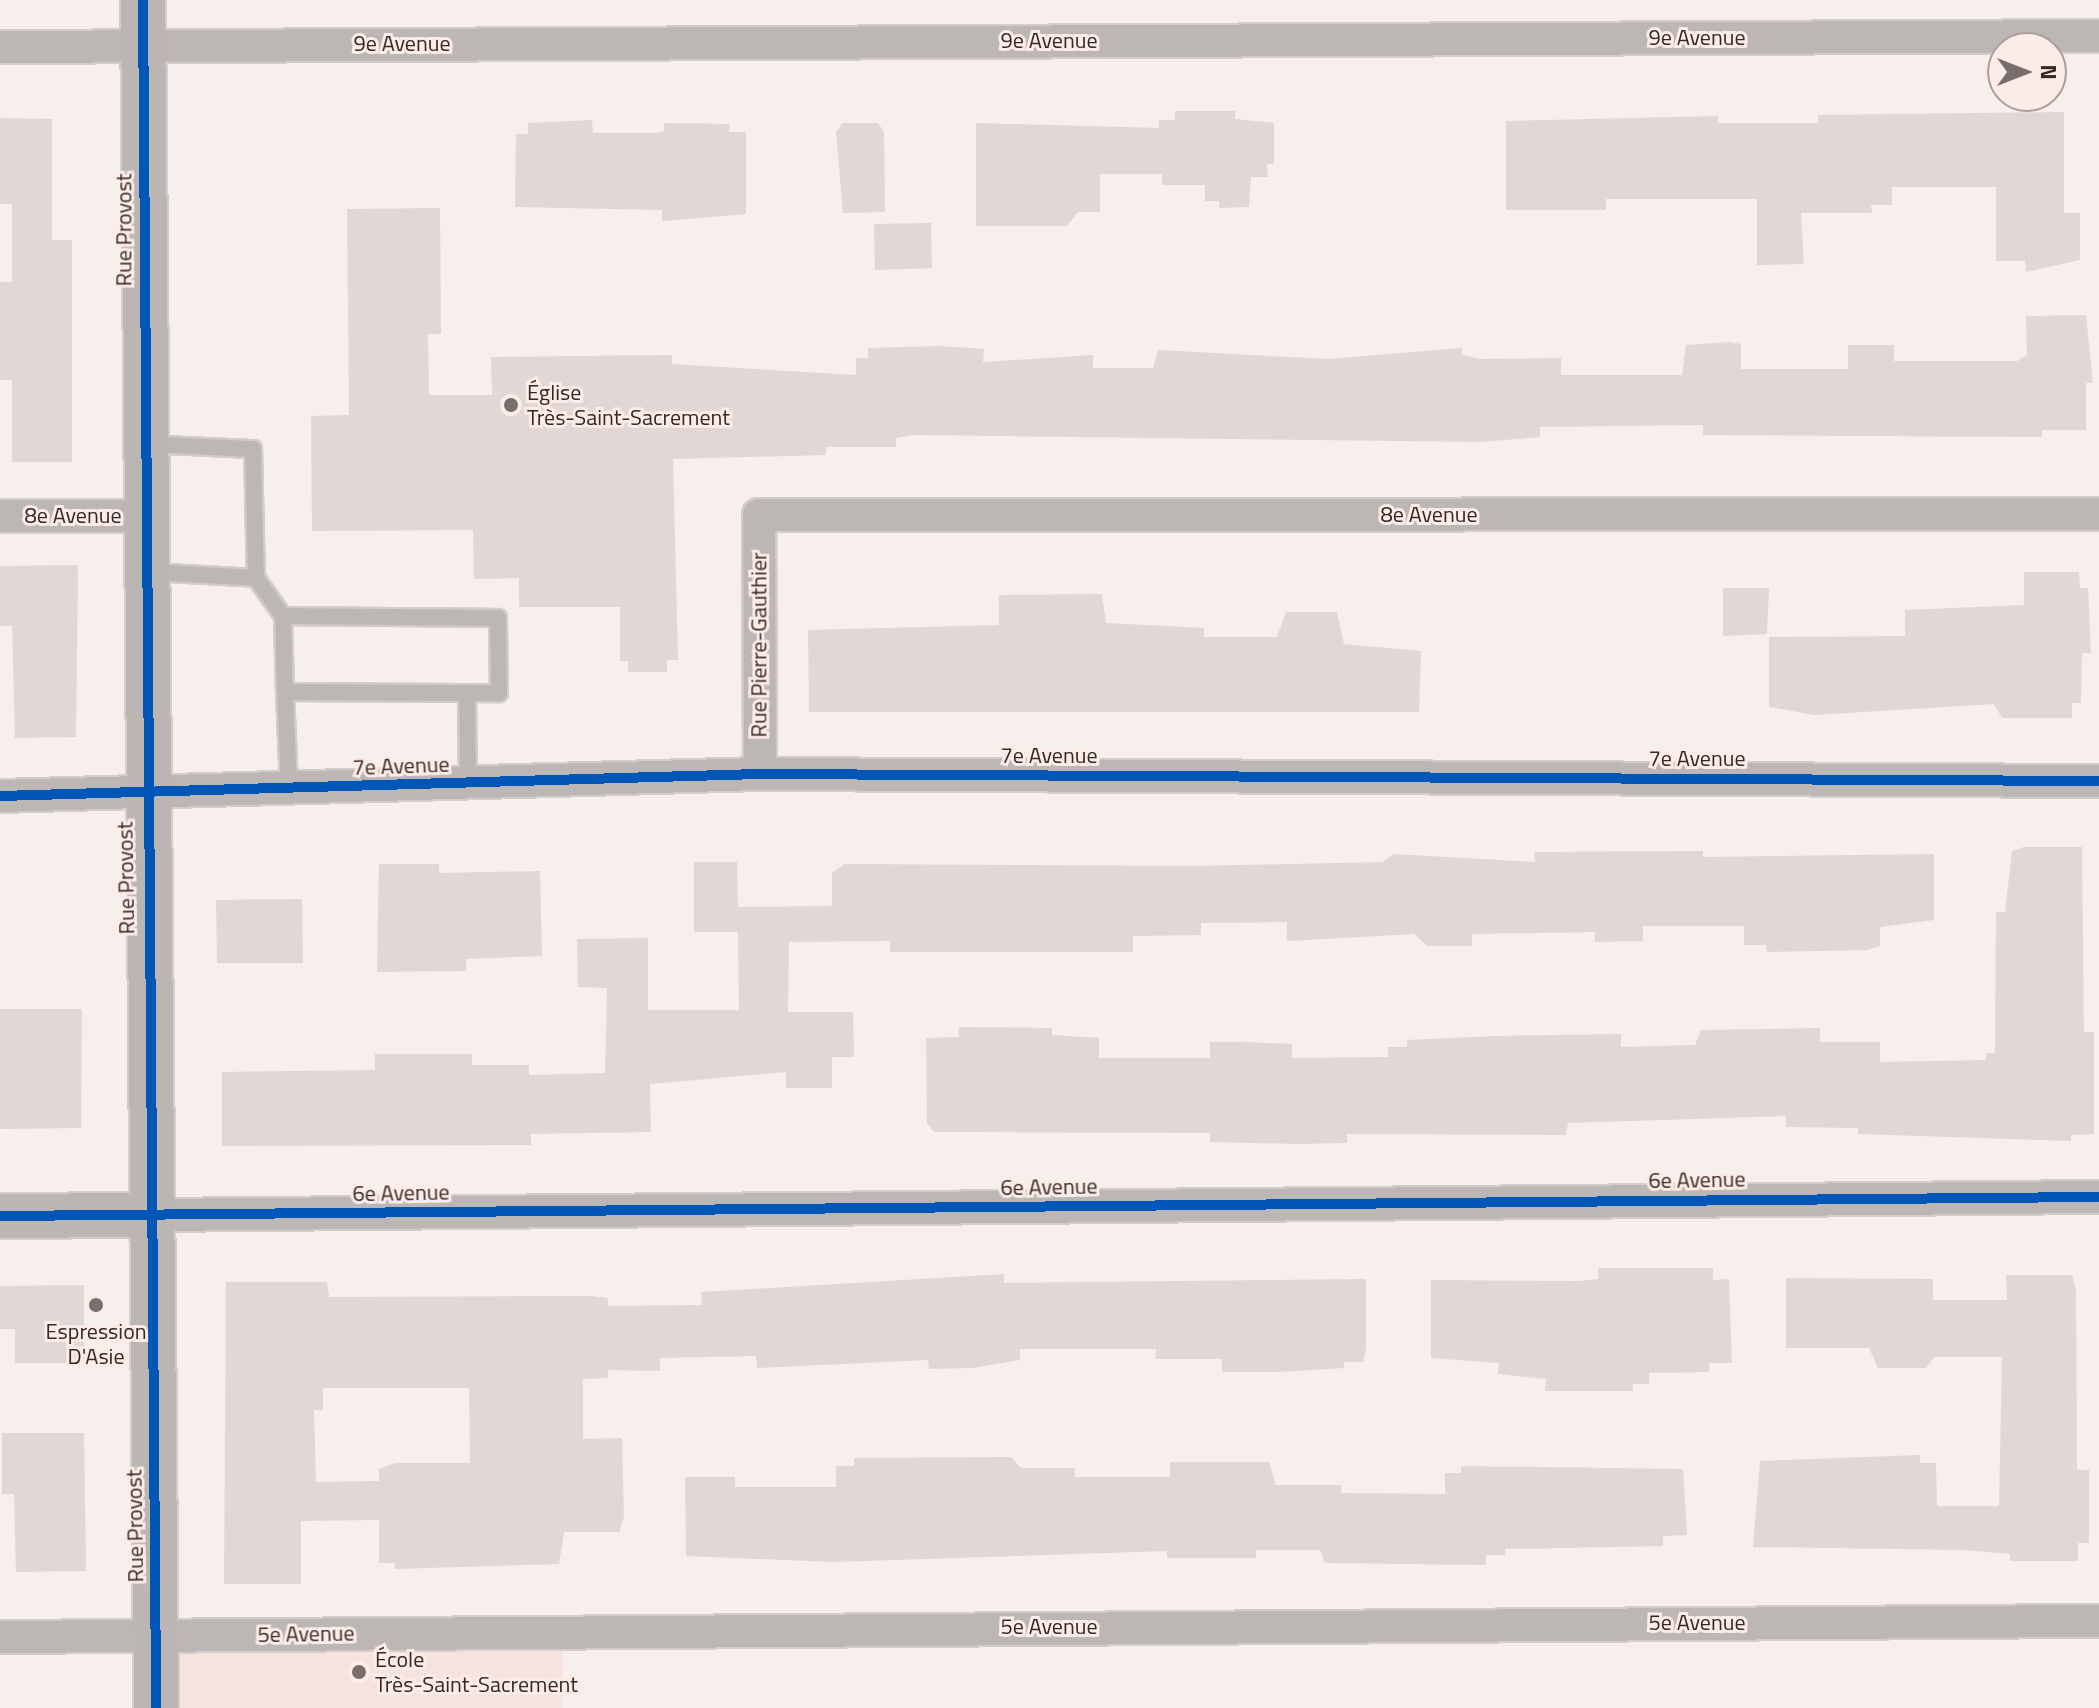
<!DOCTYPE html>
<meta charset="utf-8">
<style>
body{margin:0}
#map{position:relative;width:2099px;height:1708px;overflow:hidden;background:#f7efec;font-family:"Titillium Web",sans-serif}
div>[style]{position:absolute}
.built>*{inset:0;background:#f6e3dd}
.building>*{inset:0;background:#e1d7d5}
.roads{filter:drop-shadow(2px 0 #d3ccc9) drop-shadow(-2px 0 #d3ccc9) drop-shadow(0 2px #d3ccc9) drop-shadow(0 -2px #d3ccc9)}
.lane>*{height:16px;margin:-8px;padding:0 8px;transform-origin:8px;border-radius:8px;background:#bcb7b5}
.street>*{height:32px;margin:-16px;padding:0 16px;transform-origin:16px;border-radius:16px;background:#bcb7b5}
.secondary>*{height:44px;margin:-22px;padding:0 22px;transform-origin:22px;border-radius:22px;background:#bbb5b4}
.cycleway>*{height:10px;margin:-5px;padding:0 5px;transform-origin:5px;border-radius:5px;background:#0057b8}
.dots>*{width:22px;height:22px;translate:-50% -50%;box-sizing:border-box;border:4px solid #fcece7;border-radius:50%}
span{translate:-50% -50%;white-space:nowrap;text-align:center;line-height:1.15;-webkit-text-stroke:6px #fcece7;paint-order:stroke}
.street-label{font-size:22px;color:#332926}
.poi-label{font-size:22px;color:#332926}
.left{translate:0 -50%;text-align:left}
.north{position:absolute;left:1987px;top:32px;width:80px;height:80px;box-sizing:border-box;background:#fcece7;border:2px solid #ac9e9a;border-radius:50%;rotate:90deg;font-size:22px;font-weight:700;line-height:32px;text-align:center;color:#332926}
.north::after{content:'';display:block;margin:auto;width:28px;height:36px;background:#786e6b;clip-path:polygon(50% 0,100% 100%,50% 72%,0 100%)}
</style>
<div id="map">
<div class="built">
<div style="clip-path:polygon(563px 1630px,562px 1708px,156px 1708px,156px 1637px)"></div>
</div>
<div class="building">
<div style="clip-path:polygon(1175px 111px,1235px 111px,1235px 119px,1274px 123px,1274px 164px,1267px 164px,1268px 177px,1251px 177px,1249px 207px,1219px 208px,1219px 201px,1205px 201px,1205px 185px,1162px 185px,1162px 174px,1100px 174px,1100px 212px,1078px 212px,1067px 226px,976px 226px,976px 123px,1159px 128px,1159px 120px,1175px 120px)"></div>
<div style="clip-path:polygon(2064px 112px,2064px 213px,2080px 213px,2080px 260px,2026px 272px,2025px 261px,1996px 261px,1996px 187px,1892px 187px,1892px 205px,1871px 205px,1872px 213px,1801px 213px,1804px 264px,1757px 265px,1757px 199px,1606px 199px,1606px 210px,1506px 210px,1506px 121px,1718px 116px,1718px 123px,1818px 123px,1818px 115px)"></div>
<div style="clip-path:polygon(0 118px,52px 119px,52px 240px,72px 240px,72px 462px,12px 462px,12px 380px,0 380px,0 282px,12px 282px,12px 204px,0 204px)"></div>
<div style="clip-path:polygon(592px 120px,593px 133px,654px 133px,664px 131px,664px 123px,730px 124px,729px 132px,746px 132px,746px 214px,662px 221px,662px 210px,515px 207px,516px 134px,528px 134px,528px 123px)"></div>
<div style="clip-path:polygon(843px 123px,878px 123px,884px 132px,885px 212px,843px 213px,836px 132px)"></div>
<div style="clip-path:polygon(440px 208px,441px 334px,428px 334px,429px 395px,492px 395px,491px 357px,672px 355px,672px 364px,856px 375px,856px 358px,868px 358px,868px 348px,941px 346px,984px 349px,983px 362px,1093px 355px,1093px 368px,1153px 368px,1158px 350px,1329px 359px,1462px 348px,1462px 355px,1481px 359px,1561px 358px,1561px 375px,1682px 375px,1686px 345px,1730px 342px,1741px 344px,1741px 369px,1848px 369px,1848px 345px,1894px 345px,1894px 361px,2017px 361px,2027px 355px,2026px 316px,2086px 315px,2093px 383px,2086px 383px,2086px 430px,2042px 430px,2042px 437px,1703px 435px,1703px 425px,1540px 427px,1540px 437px,1481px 442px,914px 435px,896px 438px,896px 447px,826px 447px,826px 455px,673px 459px,678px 660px,667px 660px,667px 672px,628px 672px,628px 661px,620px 661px,620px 607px,519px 607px,519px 578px,474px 579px,473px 530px,312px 531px,311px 416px,349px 415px,347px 209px)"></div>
<div style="clip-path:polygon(931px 223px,932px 268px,875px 270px,874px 224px)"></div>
<div style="clip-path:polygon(78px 565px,76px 737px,15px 738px,12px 626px,0 626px,0 566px)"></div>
<div style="clip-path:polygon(2024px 572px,2079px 572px,2080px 588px,2088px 588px,2091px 653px,2082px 653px,2081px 703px,2072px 703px,2072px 718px,2002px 718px,1994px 704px,1814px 715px,1769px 707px,1769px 637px,1905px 636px,1905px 610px,2024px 605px)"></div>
<div style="clip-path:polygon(1723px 588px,1769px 588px,1767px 634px,1723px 636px)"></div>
<div style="clip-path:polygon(1102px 594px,1106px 623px,1204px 628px,1204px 637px,1277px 637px,1286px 612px,1337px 612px,1344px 644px,1421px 651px,1419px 712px,809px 712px,808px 630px,999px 625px,999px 595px)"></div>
<div style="clip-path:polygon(2024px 847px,2082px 847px,2084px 1032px,2094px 1032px,2094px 1134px,2071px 1135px,2071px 1141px,1858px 1134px,1858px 1128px,1786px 1127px,1786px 1116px,1568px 1123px,1566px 1135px,1347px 1134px,1347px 1143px,1298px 1144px,1210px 1142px,1210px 1133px,934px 1132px,927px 1123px,926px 1038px,959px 1037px,959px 1027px,1052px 1028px,1052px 1035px,1099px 1038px,1099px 1058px,1210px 1058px,1210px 1042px,1246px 1042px,1292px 1044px,1292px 1058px,1388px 1057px,1388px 1047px,1407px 1047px,1407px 1040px,1496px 1036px,1621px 1034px,1621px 1047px,1695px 1045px,1701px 1030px,1820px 1028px,1820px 1042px,1880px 1042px,1880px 1062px,1986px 1060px,1986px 1053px,1995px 1053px,1996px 912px,2005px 912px,2012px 851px)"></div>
<div style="clip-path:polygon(1703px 851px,1703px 857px,1934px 854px,1934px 920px,1880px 927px,1880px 946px,1868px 950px,1767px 952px,1766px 945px,1744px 945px,1744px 926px,1643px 926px,1643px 941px,1595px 942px,1595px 932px,1472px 934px,1472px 946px,1427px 946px,1414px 934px,1287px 941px,1287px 922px,1201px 923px,1201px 935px,1133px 936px,1133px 952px,890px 952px,890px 941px,789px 942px,788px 1012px,853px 1012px,854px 1057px,832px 1057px,832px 1088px,786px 1088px,786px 1072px,650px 1084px,651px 1132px,531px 1134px,531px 1145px,222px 1146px,222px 1072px,375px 1070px,375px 1054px,472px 1054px,472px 1065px,529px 1065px,529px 1075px,605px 1073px,607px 988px,578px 987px,577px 939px,648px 938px,648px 1010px,739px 1010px,738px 932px,694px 932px,694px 862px,737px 862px,738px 907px,832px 906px,832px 873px,844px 864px,1194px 866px,1382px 862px,1394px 854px,1535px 862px,1534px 852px)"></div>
<div style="clip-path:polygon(379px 864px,439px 864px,439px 873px,540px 871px,542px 956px,466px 959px,466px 971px,377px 972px)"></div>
<div style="clip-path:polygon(302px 899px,303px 963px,217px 963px,216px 900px)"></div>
<div style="clip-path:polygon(0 1009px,82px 1009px,81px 1128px,0 1129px)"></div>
<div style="clip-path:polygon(1598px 1268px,1713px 1268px,1713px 1280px,1729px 1279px,1732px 1363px,1709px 1363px,1709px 1372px,1649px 1373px,1649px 1384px,1633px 1384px,1633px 1391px,1545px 1391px,1546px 1379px,1498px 1374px,1499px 1363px,1431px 1358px,1431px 1280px,1579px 1281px,1598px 1279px)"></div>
<div style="clip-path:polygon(evenodd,1004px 1274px,1004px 1283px,1366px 1279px,1366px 1349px,1363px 1362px,1344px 1362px,1344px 1368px,1279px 1372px,1222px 1372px,1222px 1359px,1155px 1359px,1156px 1349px,1020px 1349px,1020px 1360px,973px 1368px,929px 1369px,928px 1360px,757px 1368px,756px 1356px,660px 1358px,660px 1371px,608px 1370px,608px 1378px,583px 1379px,583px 1439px,622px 1438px,624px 1517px,619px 1532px,564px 1532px,559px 1564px,395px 1569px,395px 1563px,379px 1563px,379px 1520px,301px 1521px,301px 1584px,224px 1584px,226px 1282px,327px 1282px,329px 1297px,592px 1296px,608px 1298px,608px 1306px,702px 1305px,701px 1292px,1004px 1274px,323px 1388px,469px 1388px,470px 1463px,395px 1463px,379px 1469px,379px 1481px,316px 1482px,314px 1410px,323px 1410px,323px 1388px)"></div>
<div style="clip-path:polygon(2006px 1275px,2072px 1275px,2076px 1289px,2077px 1470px,2089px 1470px,2089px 1543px,2078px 1543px,2078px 1561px,2010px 1561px,2010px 1554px,1963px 1550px,1753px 1547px,1760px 1461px,1920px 1455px,1920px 1463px,1936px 1463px,1937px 1506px,1999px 1506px,2002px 1357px,1934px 1357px,1926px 1368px,1878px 1368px,1869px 1348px,1786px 1348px,1786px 1278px,1933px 1279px,1933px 1300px,2007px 1300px)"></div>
<div style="clip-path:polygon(84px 1285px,84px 1363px,15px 1363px,15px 1329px,0 1329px,0 1286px)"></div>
<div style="clip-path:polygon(2px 1433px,84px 1433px,86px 1571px,16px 1572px,14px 1494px,2px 1494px)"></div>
<div style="clip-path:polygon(1011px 1457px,1021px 1468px,1075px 1468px,1075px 1477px,1170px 1477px,1170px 1462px,1269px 1462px,1276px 1485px,1341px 1485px,1341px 1493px,1445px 1494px,1445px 1473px,1461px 1473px,1461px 1466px,1683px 1469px,1687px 1535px,1663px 1536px,1663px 1546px,1505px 1549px,1505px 1555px,1486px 1555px,1486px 1565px,1325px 1563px,1320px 1550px,1256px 1550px,1256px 1558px,1167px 1558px,1167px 1551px,832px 1562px,686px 1556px,685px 1477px,735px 1477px,735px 1487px,836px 1487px,836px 1466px,854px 1466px,854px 1458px)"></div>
</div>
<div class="roads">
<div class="lane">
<div style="left:146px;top:444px;width:107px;rotate:2.7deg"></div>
<div style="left:253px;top:449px;width:129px;rotate:88.7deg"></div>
<div style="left:256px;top:578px;width:47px;rotate:54.6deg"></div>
<div style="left:283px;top:616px;width:76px;rotate:88.5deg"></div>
<div style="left:285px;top:692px;width:214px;rotate:0.3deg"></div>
<div style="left:499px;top:693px;width:75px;rotate:-90.8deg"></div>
<div style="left:498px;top:618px;width:215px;rotate:-179.5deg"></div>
<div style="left:150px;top:572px;width:106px;rotate:3.2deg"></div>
<div style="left:285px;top:692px;width:97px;rotate:87.6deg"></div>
<div style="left:467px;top:693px;width:91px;rotate:89.4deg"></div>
</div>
<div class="street">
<div style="left:0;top:47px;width:2099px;rotate:-0.3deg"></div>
<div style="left:0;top:516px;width:145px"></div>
<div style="left:760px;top:774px;width:259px;rotate:-90.2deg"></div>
<div style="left:759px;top:515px;width:1340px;rotate:-0.04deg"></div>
<div style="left:0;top:796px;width:760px;rotate:-1.66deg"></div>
<div style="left:760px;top:774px;width:1339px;rotate:0.3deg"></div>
<div style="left:151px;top:1215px;width:1948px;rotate:-0.53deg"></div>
<div style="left:0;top:1637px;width:2099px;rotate:-0.44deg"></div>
</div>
<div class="secondary">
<div style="left:143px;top:0;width:1708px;rotate:89.56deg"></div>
<div style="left:0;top:1216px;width:151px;rotate:-0.4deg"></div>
</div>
</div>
<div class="cycleway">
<div style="left:143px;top:0;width:1708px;rotate:89.56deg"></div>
<div style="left:0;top:796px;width:760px;rotate:-1.66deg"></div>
<div style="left:760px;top:774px;width:1339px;rotate:0.3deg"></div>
<div style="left:0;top:1216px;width:2099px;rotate:-0.52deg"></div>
</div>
<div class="dots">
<div style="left:511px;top:405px;background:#786e6b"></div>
<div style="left:96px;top:1305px;background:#786e6b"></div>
<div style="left:359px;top:1672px;background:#786e6b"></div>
</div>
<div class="street-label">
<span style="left:1697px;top:38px">9e Avenue</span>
<span style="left:1049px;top:41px">9e Avenue</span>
<span style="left:402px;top:44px">9e Avenue</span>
<span style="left:124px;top:230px;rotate:-90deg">Rue Provost</span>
<span style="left:1429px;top:515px">8e Avenue</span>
<span style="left:73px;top:516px">8e Avenue</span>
<span style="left:759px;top:645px;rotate:-90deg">Rue Pierre-Gauthier</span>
<span style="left:1049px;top:756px">7e Avenue</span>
<span style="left:1697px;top:759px">7e Avenue</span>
<span style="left:401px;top:766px;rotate:-2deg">7e Avenue</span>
<span style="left:126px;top:878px;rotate:-91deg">Rue Provost</span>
<span style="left:1697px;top:1180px;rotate:-1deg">6e Avenue</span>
<span style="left:1049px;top:1187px;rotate:-1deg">6e Avenue</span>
<span style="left:401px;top:1193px;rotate:-1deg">6e Avenue</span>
<span style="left:135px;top:1526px;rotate:-91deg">Rue Provost</span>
<span style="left:1697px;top:1623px">5e Avenue</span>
<span style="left:1049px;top:1627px">5e Avenue</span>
<span style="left:306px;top:1634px;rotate:-1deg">5e Avenue</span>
</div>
<div class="poi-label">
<span class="left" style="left:527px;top:405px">Église<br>Très-Saint-Sacrement</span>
<span style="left:96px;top:1344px">Espression<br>D'Asie</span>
<span class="left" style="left:375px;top:1672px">École<br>Très-Saint-Sacrement</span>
</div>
<div class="north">N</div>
</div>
